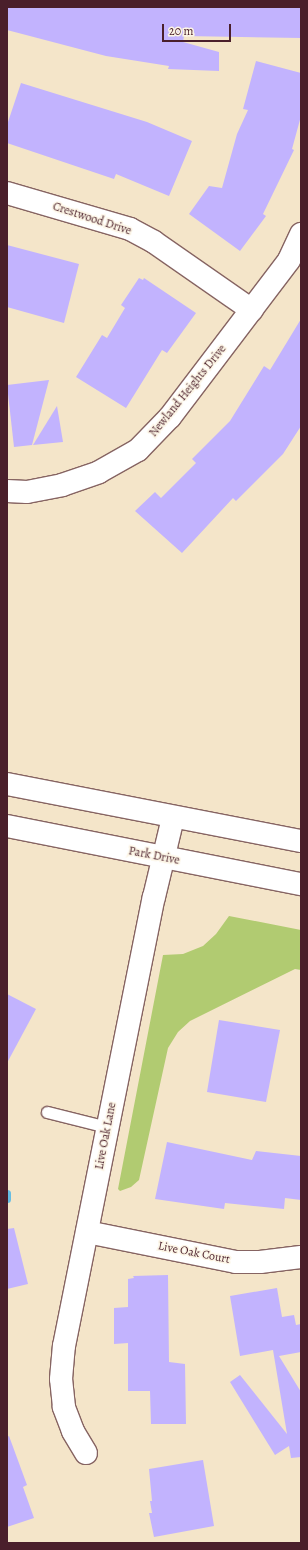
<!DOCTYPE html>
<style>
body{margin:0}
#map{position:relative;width:308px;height:1550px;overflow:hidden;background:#f4e5c9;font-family:Alegreya,serif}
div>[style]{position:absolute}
.green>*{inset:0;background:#b1cb71}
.stream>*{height:7px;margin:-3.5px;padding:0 3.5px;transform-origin:3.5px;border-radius:3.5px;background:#66bde3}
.building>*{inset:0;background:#c2b3fe}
.roads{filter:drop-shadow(1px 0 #866462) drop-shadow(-1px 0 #866462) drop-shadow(0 1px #866462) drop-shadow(0 -1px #866462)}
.service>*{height:11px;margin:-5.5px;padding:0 5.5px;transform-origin:5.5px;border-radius:5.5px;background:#fff}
.minor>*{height:22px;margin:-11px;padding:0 11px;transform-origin:11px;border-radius:11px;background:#fff}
.tertiary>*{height:22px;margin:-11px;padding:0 11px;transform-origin:11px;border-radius:11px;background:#fff}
span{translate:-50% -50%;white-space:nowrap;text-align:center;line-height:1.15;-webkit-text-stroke:3px #fcf5e5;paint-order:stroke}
.street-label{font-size:12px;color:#4a1f2b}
.frame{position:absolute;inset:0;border:8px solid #4a1f2b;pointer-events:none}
.scale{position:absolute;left:162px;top:24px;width:69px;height:18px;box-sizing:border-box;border:2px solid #4a1f2b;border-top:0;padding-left:5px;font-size:12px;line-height:14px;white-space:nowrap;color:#4a1f2b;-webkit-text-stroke:3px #fcf5e5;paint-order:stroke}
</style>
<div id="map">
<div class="green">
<div style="clip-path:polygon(229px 916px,301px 930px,301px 970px,295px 969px,190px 1021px,178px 1032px,168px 1048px,139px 1180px,131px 1187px,120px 1191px,118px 1189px,163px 955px,183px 954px,203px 946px,216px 934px)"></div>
</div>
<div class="stream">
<div style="left:7px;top:1193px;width:6px;rotate:90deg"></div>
</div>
<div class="building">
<div style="clip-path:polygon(7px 7px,301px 7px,301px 38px,184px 36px,183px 42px,219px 52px,219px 71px,168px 69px,169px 66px,106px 56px,7px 30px)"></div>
<div style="clip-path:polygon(256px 61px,301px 73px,301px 116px,292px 149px,294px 150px,263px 214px,266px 216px,240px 251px,189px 214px,209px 186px,222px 188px,237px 134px,248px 110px,243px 109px)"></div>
<div style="clip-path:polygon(21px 83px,147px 122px,192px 141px,169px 196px,116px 174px,114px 179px,7px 143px,7px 125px)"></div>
<div style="clip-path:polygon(7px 245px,79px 264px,64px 323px,7px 307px)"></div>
<div style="clip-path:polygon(139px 278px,143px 280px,144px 278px,196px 313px,167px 353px,162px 350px,126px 408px,76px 377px,102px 335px,107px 338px,125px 308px,121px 305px)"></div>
<div style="clip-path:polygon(301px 319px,301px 426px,283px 454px,236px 501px,233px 498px,182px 553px,135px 511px,155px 492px,161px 498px,196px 463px,192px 459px,230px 421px,264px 366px,270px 370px)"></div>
<div style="clip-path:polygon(49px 380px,32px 445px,14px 447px,7px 385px)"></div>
<div style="clip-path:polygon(57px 406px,63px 442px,33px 445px)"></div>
<div style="clip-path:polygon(7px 994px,36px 1009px,7px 1063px)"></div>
<div style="clip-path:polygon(219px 1020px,280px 1030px,266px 1102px,207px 1092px)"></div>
<div style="clip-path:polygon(167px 1142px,252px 1160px,256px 1151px,301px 1156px,301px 1200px,285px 1198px,284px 1209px,225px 1203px,224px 1209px,155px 1199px)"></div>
<div style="clip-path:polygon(14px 1228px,28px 1284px,7px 1289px,7px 1229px)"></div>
<div style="clip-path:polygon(168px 1275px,169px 1362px,185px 1364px,186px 1424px,151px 1424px,150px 1391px,128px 1391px,128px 1343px,114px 1344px,114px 1308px,128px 1307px,128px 1279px,134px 1278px,133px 1276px)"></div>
<div style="clip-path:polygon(277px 1288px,282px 1317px,294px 1315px,296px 1325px,301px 1324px,301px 1352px,279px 1356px,301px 1392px,301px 1457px,291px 1458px,289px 1446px,275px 1455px,230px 1382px,240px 1375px,287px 1434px,273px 1350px,240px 1356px,230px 1296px)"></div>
<div style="clip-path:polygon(9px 1436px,27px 1485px,23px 1487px,34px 1518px,7px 1527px,7px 1437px)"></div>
<div style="clip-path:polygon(203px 1460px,214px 1526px,154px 1537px,149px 1513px,152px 1513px,150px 1501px,152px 1501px,149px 1469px)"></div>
</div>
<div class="roads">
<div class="service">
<div style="left:47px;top:1112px;width:62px;rotate:14deg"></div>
</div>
<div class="minor">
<div style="left:7px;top:193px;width:128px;rotate:16.3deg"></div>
<div style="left:130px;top:229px;width:27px;rotate:28deg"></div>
<div style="left:154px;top:242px;width:119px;rotate:34.8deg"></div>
<div style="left:7px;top:491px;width:20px;rotate:3deg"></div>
<div style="left:27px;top:492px;width:36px;rotate:-11deg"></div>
<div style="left:62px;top:485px;width:39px;rotate:-19deg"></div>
<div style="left:99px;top:472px;width:45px;rotate:-29.4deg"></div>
<div style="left:138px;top:450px;width:46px;rotate:-45.9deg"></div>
<div style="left:170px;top:417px;width:197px;rotate:-52.8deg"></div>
<div style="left:289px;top:260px;width:29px;rotate:-65deg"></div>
<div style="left:87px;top:1232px;width:152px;rotate:11.4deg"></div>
<div style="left:236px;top:1262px;width:24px"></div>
<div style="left:260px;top:1262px;width:41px;rotate:-7deg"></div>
<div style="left:86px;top:1453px;width:26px;rotate:-121deg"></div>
<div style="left:73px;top:1431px;width:26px;rotate:-111deg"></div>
<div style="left:64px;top:1407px;width:28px;rotate:-96deg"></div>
<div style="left:61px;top:1379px;width:33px;rotate:-85deg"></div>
<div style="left:64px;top:1346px;width:458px;rotate:-78.7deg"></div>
<div style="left:154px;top:897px;width:81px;rotate:-76.5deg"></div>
</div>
<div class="tertiary">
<div style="left:7px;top:784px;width:299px;rotate:11deg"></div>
<div style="left:7px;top:826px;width:300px;rotate:11.2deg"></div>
</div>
</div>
<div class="street-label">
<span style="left:92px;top:219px;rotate:18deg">Crestwood Drive</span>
<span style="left:188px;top:391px;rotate:-51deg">Newland Heights Drive</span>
<span style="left:154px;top:856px;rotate:11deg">Park Drive</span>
<span style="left:106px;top:1136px;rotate:-79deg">Live Oak Lane</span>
<span style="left:194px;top:1253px;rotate:11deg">Live Oak Court</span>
</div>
<div class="frame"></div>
<div class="scale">20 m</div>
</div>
